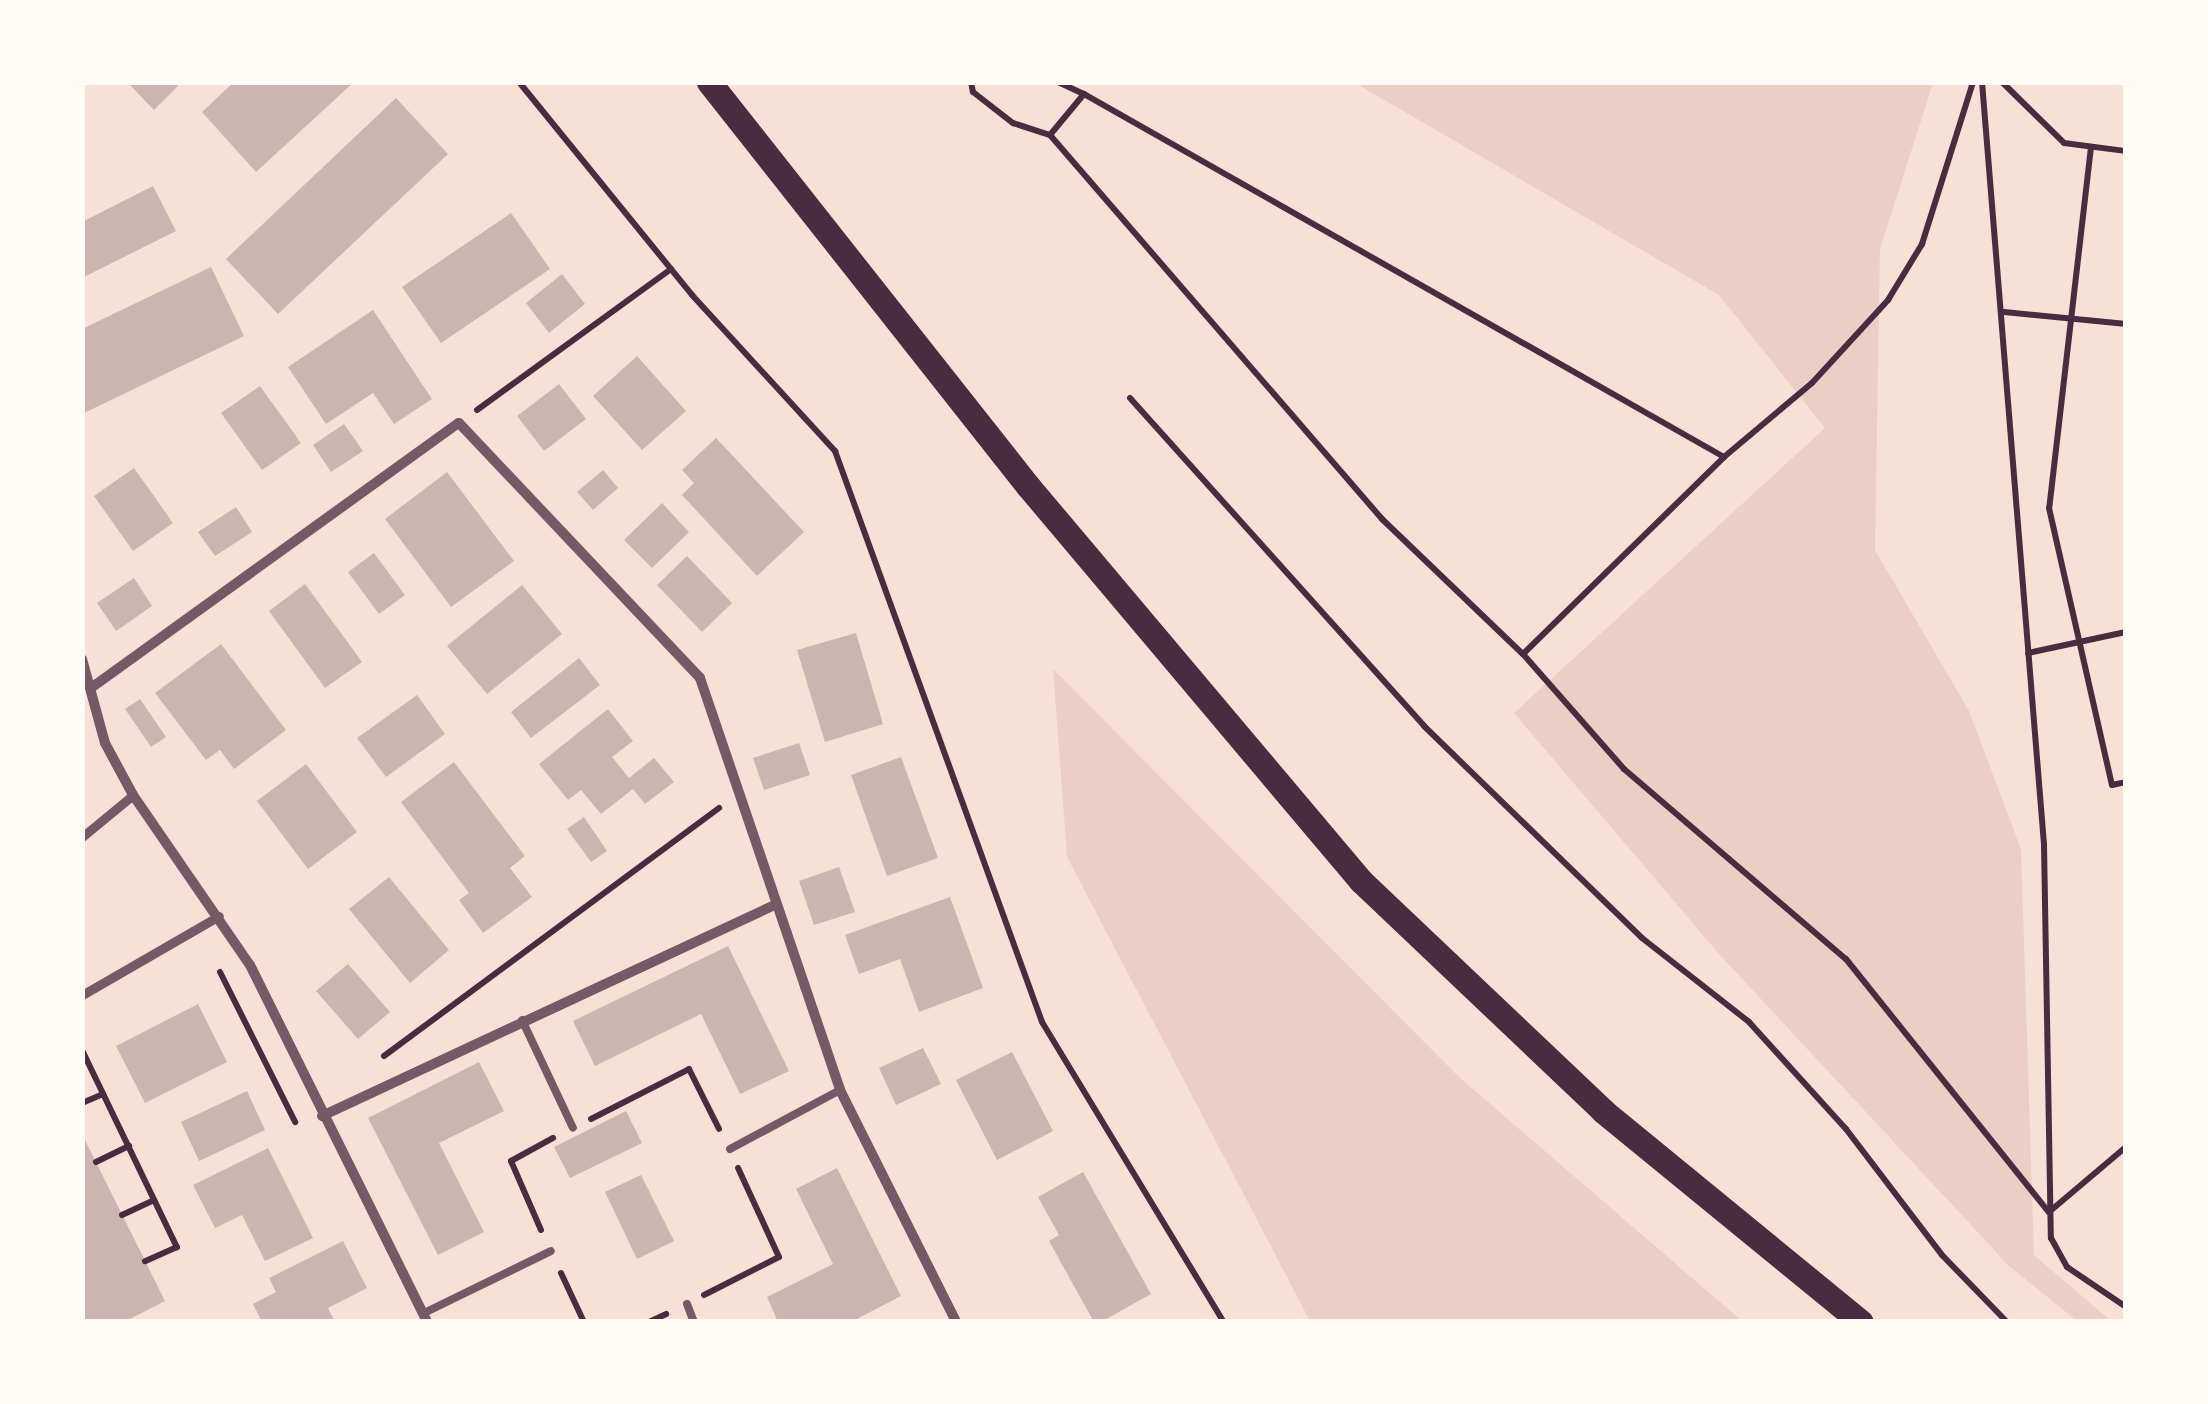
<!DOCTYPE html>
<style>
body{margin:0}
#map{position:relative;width:2208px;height:1404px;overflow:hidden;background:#f7e1d7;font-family:"IBM Plex Serif",serif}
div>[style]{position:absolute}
.green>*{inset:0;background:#ebcfc5}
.building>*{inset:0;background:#ccb4b1}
.path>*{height:6px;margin:-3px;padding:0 3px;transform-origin:3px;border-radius:3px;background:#4a2c40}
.service>*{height:8px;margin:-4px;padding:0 4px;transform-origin:4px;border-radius:4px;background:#755966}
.pedestrian>*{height:9px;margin:-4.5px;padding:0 4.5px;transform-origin:4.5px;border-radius:4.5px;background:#755966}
.minor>*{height:10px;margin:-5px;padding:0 5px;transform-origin:5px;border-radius:5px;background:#755966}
.primary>*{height:25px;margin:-12.5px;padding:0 12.5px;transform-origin:12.5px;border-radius:12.5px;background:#4a2c40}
span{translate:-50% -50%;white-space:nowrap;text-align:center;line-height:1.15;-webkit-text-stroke:8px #fffaf5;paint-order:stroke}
.frame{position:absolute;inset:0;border:85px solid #fffaf5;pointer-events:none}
</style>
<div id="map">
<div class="green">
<div style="clip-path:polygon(1355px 83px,1933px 83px,1880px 249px,1875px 550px,1969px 711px,2021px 849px,2034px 1255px,2111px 1321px,2077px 1321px,2009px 1266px,1719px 954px,1514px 713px,1825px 428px,1719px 295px)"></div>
<div style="clip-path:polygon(1053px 669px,1459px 1077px,1742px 1321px,1310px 1321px,1067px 857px)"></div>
</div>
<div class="building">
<div style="clip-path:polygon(127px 82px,182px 82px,154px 110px)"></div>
<div style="clip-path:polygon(234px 82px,354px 82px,256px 172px,202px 112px)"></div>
<div style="clip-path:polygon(396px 98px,448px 154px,278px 314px,226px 259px)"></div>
<div style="clip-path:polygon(153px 186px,176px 231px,82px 278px,82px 222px)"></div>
<div style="clip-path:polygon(511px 213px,550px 269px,441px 343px,402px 287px)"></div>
<div style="clip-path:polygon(211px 267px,244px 336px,82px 414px,82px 329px)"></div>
<div style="clip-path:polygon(562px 274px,585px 304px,549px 333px,526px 303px)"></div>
<div style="clip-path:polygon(373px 310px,432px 399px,394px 424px,373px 393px,326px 424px,288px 367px)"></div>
<div style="clip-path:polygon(637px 356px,686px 411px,642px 450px,593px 396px)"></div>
<div style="clip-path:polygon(559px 384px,586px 419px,544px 451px,517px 416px)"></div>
<div style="clip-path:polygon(260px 386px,301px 443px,262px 470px,221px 413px)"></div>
<div style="clip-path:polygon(344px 424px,363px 451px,331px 472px,313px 445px)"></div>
<div style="clip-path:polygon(716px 438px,804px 532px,757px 576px,682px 495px,694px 483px,682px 470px)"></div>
<div style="clip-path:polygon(134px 468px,173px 523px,133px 551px,94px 496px)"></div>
<div style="clip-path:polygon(603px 470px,618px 488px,593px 510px,577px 492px)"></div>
<div style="clip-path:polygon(447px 472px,514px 561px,451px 607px,385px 519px)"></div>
<div style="clip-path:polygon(662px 503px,689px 532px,652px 568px,624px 540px)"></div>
<div style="clip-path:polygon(236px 507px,252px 532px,215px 556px,198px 532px)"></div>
<div style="clip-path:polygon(374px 553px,405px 595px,379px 614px,348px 572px)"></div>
<div style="clip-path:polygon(687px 556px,732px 603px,702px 632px,657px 585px)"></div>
<div style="clip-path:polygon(134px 578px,152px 606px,116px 631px,97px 603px)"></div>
<div style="clip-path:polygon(305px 584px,362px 662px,325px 688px,269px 611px)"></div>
<div style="clip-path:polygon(522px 585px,562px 634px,487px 694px,447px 646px)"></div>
<div style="clip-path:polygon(856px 633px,883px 724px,825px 742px,797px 650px)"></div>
<div style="clip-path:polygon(221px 644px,286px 730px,234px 769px,220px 750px,206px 760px,155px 693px)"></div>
<div style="clip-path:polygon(579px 658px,600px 685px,531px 738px,511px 712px)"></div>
<div style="clip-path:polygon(417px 695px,445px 734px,386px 777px,357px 738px)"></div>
<div style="clip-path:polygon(140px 699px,166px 737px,151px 747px,125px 709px)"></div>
<div style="clip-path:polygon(608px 709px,633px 741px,612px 757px,629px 778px,654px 758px,674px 782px,645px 804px,633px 789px,601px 814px,581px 790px,568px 800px,539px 764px)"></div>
<div style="clip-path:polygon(799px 743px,810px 775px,764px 790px,753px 758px)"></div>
<div style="clip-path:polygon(901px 757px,938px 858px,887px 876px,851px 775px)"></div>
<div style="clip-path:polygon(454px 762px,525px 856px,510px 868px,532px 897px,483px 933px,459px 900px,469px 893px,401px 802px)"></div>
<div style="clip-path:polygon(306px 764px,357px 832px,308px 869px,257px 801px)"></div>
<div style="clip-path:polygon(584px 817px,607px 851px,591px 862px,567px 829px)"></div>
<div style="clip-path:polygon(839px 867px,855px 912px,814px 925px,799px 881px)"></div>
<div style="clip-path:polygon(389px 877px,449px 950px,410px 983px,349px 909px)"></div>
<div style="clip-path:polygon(950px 897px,983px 988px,919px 1012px,900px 959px,859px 974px,845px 935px)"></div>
<div style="clip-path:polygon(728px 946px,789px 1071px,740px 1094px,701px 1014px,595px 1066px,573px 1021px)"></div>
<div style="clip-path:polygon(348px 964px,390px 1012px,358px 1039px,316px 991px)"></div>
<div style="clip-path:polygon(198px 1004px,227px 1062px,145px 1103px,116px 1046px)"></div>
<div style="clip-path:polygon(923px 1048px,941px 1084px,896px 1105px,879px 1068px)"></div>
<div style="clip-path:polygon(1012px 1052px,1053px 1131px,997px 1160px,956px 1080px)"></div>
<div style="clip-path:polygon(479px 1062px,504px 1111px,439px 1143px,484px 1232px,438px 1255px,368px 1118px)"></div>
<div style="clip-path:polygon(247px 1091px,265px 1130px,199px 1161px,181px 1122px)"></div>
<div style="clip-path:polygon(626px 1111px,642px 1143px,570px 1178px,554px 1147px)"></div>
<div style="clip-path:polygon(82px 1134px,165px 1301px,124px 1322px,82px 1322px)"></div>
<div style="clip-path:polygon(268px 1148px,313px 1238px,265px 1261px,242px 1215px,215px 1228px,193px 1185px)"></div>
<div style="clip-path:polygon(837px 1168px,901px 1296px,851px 1322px,778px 1322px,767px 1297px,833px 1264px,796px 1189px)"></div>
<div style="clip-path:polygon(1083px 1172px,1151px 1294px,1101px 1322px,1094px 1322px,1049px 1241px,1059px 1235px,1038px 1197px)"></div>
<div style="clip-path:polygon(641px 1175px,674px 1241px,637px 1259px,605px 1192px)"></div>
<div style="clip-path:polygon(343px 1241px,367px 1288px,328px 1308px,335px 1322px,262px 1322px,253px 1304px,276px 1292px,269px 1278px)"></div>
</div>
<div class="path">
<div style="left:519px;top:82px;width:274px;rotate:50.9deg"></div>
<div style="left:692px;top:295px;width:212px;rotate:47.5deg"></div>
<div style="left:835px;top:451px;width:607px;rotate:70.07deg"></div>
<div style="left:1042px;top:1022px;width:351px;rotate:58.8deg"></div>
<div style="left:971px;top:82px;width:10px;rotate:79deg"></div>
<div style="left:973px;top:92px;width:51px;rotate:37.8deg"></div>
<div style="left:1013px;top:123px;width:39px;rotate:18deg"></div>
<div style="left:1058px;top:82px;width:29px;rotate:25deg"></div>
<div style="left:1982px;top:82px;width:766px;rotate:85.35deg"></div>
<div style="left:2044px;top:845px;width:393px;rotate:89deg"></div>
<div style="left:2051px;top:1238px;width:33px;rotate:61deg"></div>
<div style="left:2067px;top:1267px;width:71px;rotate:34.1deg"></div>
<div style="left:2002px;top:82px;width:87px;rotate:44.5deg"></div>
<div style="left:2064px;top:143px;width:63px;rotate:7.4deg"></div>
<div style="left:2091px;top:147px;width:363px;rotate:96.6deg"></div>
<div style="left:2049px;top:508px;width:284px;rotate:77.2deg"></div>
<div style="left:2112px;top:785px;width:14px;rotate:-12deg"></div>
<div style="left:2004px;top:312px;width:123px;rotate:5.6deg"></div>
<div style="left:1130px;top:398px;width:440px;rotate:48.1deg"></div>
<div style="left:1424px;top:726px;width:304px;rotate:44.2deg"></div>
<div style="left:1642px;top:938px;width:136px;rotate:38.1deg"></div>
<div style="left:1749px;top:1022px;width:144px;rotate:47.8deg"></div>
<div style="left:1846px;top:1129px;width:158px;rotate:52.7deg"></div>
<div style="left:1942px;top:1255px;width:93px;rotate:45.9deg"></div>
<div style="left:477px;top:410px;width:240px;rotate:-36deg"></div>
<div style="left:1724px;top:457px;width:736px;rotate:-150.44deg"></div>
<div style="left:1084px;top:94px;width:53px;rotate:129.7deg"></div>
<div style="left:1050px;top:135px;width:508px;rotate:49.15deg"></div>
<div style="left:1382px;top:519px;width:195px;rotate:43.8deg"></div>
<div style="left:1523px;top:654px;width:153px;rotate:48.7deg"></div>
<div style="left:1624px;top:769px;width:292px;rotate:40.6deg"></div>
<div style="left:1846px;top:959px;width:324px;rotate:51.3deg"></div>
<div style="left:2049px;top:1212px;width:101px;rotate:-40.2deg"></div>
<div style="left:2028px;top:653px;width:100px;rotate:-12.1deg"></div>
<div style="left:1523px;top:654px;width:281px;rotate:-44.4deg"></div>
<div style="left:1724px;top:457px;width:115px;rotate:-40.1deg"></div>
<div style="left:1812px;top:383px;width:113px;rotate:-47.5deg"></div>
<div style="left:1888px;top:300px;width:66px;rotate:-58.7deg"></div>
<div style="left:1922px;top:244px;width:170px;rotate:-72.5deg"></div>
<div style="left:220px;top:972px;width:168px;rotate:63.4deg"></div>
<div style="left:82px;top:1050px;width:219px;rotate:64.3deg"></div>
<div style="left:177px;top:1247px;width:35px;rotate:156deg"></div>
<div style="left:384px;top:1056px;width:417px;rotate:-36.5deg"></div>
<div style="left:82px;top:1103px;width:23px;rotate:-23deg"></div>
<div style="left:591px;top:1119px;width:110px;rotate:-27deg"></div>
<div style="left:689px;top:1069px;width:67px;rotate:63.4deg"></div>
<div style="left:96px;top:1162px;width:37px;rotate:-26deg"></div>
<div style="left:122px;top:1215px;width:35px;rotate:-25deg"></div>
<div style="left:541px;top:1230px;width:75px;rotate:-113.5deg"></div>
<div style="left:511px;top:1161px;width:48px;rotate:-28.7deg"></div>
<div style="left:561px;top:1273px;width:54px;rotate:64.9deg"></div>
<div style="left:704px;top:1295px;width:84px;rotate:-26.9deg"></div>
<div style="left:779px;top:1257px;width:98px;rotate:-114.7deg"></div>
<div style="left:649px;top:1322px;width:19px;rotate:-25deg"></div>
</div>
<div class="service">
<div style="left:522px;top:1020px;width:119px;rotate:64.7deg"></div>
<div style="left:730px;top:1149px;width:125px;rotate:-28.2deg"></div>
<div style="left:687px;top:1304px;width:19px;rotate:69deg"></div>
<div style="left:424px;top:1313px;width:141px;rotate:-26deg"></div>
</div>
<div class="pedestrian">
<div style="left:82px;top:837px;width:66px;rotate:-39.5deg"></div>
<div style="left:82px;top:995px;width:158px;rotate:-30deg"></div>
</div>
<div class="minor">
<div style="left:82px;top:659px;width:87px;rotate:74.7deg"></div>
<div style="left:105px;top:743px;width:59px;rotate:61.7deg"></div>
<div style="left:133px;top:795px;width:206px;rotate:55.5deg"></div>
<div style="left:250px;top:965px;width:398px;rotate:63.6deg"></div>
<div style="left:91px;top:688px;width:453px;rotate:-35.8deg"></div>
<div style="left:459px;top:423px;width:351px;rotate:46.6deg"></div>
<div style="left:700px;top:678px;width:435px;rotate:71.2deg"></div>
<div style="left:840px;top:1090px;width:259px;rotate:63.4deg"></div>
<div style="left:322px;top:1116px;width:497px;rotate:-25deg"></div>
</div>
<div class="primary">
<div style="left:709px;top:82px;width:515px;rotate:51.71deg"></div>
<div style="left:1028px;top:486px;width:517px;rotate:49.87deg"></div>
<div style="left:1361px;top:881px;width:334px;rotate:43.5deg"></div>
<div style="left:1603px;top:1111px;width:333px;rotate:39.3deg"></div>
</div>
<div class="frame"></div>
</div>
